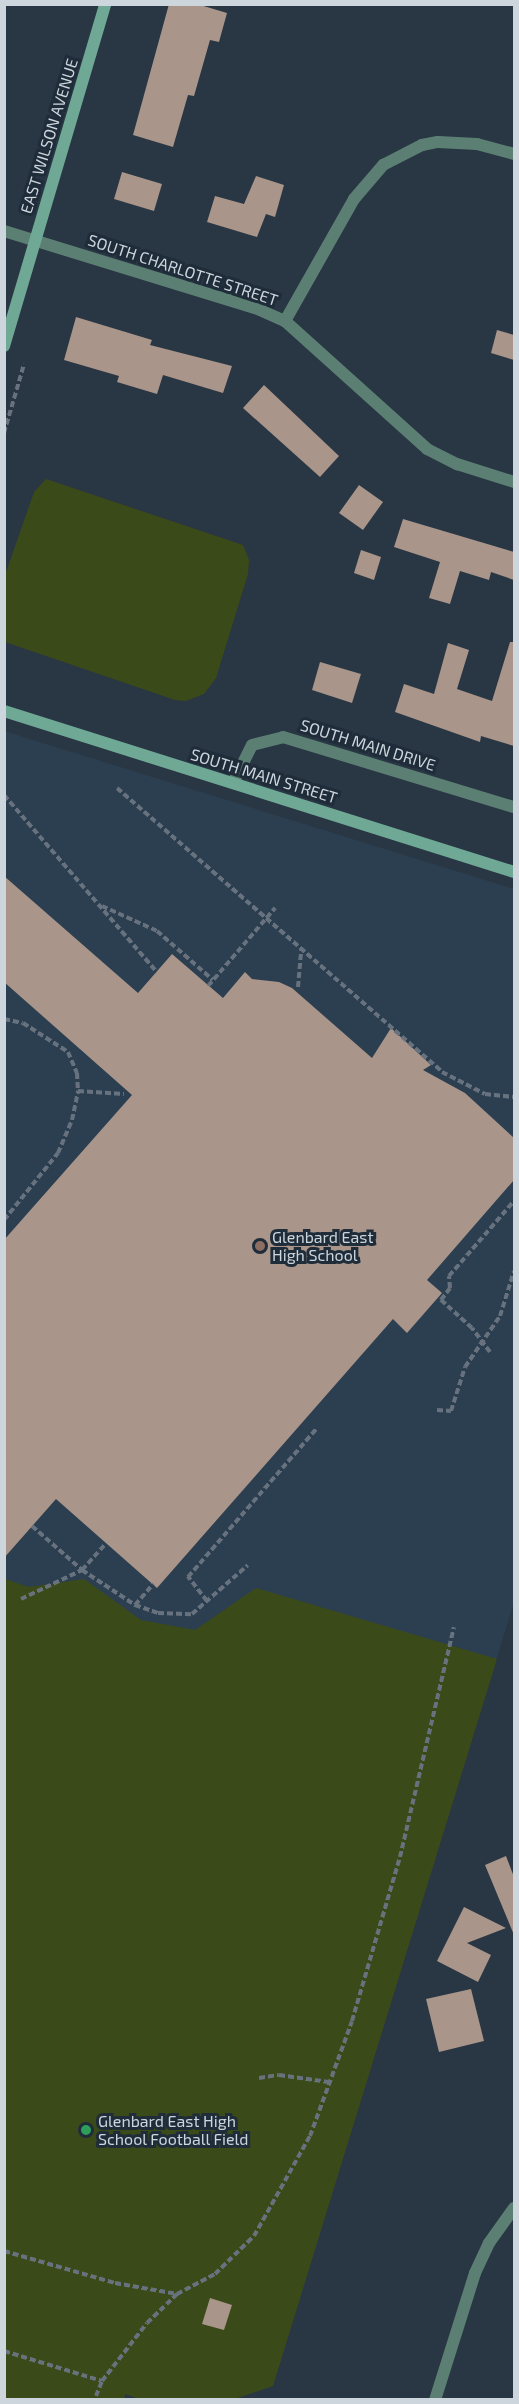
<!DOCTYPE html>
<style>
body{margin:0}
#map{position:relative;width:519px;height:2404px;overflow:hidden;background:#293643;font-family:"Exo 2",sans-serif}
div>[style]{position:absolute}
.built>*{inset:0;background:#2c3f51}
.green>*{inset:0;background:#3b4a19}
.building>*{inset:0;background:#a9958a}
.path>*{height:4px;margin-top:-2px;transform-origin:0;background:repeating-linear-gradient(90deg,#67727e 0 6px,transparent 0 9px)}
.street>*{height:12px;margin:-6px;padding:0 6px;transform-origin:6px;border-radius:6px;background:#5c7f73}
.secondary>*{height:12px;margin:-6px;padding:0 6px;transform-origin:6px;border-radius:6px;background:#6fa996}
.dots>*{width:16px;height:16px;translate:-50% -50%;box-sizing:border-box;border:3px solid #1f2c39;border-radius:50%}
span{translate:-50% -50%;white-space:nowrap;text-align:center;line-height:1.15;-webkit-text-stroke:6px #1f2c39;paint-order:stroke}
.street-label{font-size:16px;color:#cdd5dd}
.poi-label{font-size:16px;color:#cdd5dd}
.left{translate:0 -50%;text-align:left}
.frame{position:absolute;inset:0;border:6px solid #cdd5dd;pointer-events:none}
</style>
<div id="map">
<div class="built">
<div style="clip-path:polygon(4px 731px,514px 889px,514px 1602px,273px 2386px,232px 2399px,142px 2400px,125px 2394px,124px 2400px,5px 2399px)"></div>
</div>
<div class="green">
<div style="clip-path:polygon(46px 479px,243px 545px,249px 560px,248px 574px,216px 678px,204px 694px,186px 701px,175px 700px,5px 642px,5px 575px,34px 492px)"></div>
<div style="clip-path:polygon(5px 1579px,29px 1587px,84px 1579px,141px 1620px,195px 1630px,256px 1588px,497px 1659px,273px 2386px,232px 2400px,142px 2400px,125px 2394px,124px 2400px,5px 2399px)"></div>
</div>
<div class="building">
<div style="clip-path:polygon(169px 4px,197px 4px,227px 13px,219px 42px,210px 40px,194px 96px,188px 95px,173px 147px,133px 135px)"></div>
<div style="clip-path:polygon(122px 172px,162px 184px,154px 211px,114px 199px)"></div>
<div style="clip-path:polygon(256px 176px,284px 185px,275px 217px,266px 214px,257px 237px,207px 222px,215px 196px,244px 204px)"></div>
<div style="clip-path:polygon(76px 317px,152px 340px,150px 345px,232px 366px,223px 393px,163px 375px,157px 394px,117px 382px,119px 376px,64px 360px)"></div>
<div style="clip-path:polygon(497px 330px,514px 335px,514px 360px,491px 353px)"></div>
<div style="clip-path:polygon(264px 385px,339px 456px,320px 477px,243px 408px)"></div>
<div style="clip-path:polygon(359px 485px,383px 502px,363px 530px,339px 513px)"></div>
<div style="clip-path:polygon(403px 519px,514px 552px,514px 580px,491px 572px,489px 580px,460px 571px,450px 604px,429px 598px,440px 562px,394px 547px)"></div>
<div style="clip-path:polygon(361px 550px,381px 557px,374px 580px,354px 573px)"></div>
<div style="clip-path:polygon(510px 642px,514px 642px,514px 746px,481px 736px,480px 742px,395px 712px,404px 684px,434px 694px,448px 643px,469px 650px,457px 689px,492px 701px)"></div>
<div style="clip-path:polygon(320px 662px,361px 674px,352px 703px,312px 690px)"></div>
<div style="clip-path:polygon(4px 876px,138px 993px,172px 954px,223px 998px,245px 972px,252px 979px,279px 982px,292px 988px,372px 1058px,391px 1028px,431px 1065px,423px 1070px,465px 1093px,514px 1138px,514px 1180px,427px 1280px,442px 1293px,407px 1333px,393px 1319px,157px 1588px,56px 1499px,4px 1558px,4px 1240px,132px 1095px,4px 982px)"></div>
<div style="clip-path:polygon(506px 1856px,514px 1877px,514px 1935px,485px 1865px)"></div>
<div style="clip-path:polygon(464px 1907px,506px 1928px,467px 1943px,491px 1955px,478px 1982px,437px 1961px)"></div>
<div style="clip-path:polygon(471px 1989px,484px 2041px,439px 2052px,426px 1999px)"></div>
<div style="clip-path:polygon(210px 2298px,232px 2305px,224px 2330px,202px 2324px)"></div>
</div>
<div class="path">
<div style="left:4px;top:433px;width:72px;rotate:-73.8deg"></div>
<div style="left:117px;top:788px;width:432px;rotate:41.1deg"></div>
<div style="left:442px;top:1072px;width:48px;rotate:27.1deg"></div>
<div style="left:485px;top:1094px;width:29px;rotate:6deg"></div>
<div style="left:4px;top:795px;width:234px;rotate:49.2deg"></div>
<div style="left:102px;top:906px;width:60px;rotate:24.4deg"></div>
<div style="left:157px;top:931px;width:74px;rotate:41.2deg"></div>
<div style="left:208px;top:986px;width:103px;rotate:-49.3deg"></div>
<div style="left:298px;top:987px;width:37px;rotate:-85deg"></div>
<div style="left:4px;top:1019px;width:19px;rotate:12deg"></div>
<div style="left:23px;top:1023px;width:54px;rotate:32.8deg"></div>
<div style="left:68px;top:1052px;width:23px;rotate:67deg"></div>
<div style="left:77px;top:1073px;width:18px;rotate:87deg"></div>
<div style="left:78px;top:1091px;width:46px;rotate:3.7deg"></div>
<div style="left:4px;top:1220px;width:86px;rotate:-51.1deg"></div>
<div style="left:58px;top:1153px;width:36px;rotate:-67deg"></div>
<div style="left:72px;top:1120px;width:30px;rotate:-78deg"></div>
<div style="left:490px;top:1352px;width:30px;rotate:-127deg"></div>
<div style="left:472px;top:1328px;width:42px;rotate:-137.9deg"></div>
<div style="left:441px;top:1300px;width:15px;rotate:-53deg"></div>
<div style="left:450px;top:1288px;width:12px;rotate:-95deg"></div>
<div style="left:449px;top:1276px;width:99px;rotate:-49.1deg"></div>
<div style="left:437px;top:1410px;width:14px;rotate:4deg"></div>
<div style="left:451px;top:1411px;width:46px;rotate:-72.3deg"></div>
<div style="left:465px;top:1367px;width:62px;rotate:-55.5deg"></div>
<div style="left:500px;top:1316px;width:47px;rotate:-72.7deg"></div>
<div style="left:32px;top:1526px;width:67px;rotate:41.3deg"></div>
<div style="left:82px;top:1570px;width:64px;rotate:33.4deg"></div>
<div style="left:135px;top:1605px;width:24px;rotate:19deg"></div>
<div style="left:158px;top:1613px;width:34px;rotate:2deg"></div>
<div style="left:192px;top:1614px;width:74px;rotate:-41.2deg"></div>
<div style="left:21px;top:1599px;width:68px;rotate:-25.4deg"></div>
<div style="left:82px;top:1570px;width:36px;rotate:-48deg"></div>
<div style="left:207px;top:1601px;width:31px;rotate:-128deg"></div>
<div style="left:188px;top:1577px;width:196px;rotate:-49.1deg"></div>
<div style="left:135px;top:1605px;width:28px;rotate:-49deg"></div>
<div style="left:259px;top:2078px;width:20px;rotate:-9deg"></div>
<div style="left:279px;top:2075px;width:50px;rotate:8deg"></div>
<div style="left:4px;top:2251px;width:116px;rotate:16.1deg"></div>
<div style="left:115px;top:2283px;width:63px;rotate:10.1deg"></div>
<div style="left:4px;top:2351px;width:102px;rotate:17deg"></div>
<div style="left:96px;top:2396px;width:16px;rotate:-68deg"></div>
<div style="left:102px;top:2381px;width:73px;rotate:-52.2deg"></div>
<div style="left:147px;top:2323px;width:42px;rotate:-44deg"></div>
<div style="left:177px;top:2294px;width:43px;rotate:-27.8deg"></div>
<div style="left:215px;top:2274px;width:54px;rotate:-44.3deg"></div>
<div style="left:254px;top:2236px;width:115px;rotate:-60.8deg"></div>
<div style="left:310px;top:2136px;width:122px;rotate:-69.9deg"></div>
<div style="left:352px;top:2021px;width:171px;rotate:-73.7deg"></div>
<div style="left:400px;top:1857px;width:236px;rotate:-76.8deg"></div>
</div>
<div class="street">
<div style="left:4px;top:231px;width:268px;rotate:17.1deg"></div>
<div style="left:260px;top:310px;width:27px;rotate:24deg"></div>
<div style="left:285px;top:321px;width:191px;rotate:42deg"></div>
<div style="left:427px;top:449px;width:34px;rotate:27deg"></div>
<div style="left:457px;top:464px;width:60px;rotate:17.5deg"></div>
<div style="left:285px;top:321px;width:140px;rotate:-60.5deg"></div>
<div style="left:354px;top:199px;width:45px;rotate:-49.5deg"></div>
<div style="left:383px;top:165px;width:44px;rotate:-27.1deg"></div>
<div style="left:422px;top:145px;width:16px;rotate:-11deg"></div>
<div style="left:438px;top:142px;width:39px;rotate:3deg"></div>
<div style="left:477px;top:144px;width:38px;rotate:15deg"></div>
<div style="left:233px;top:783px;width:42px;rotate:-63.4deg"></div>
<div style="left:252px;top:745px;width:32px;rotate:-14deg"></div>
<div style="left:283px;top:737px;width:241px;rotate:16.9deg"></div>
<div style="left:435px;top:2400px;width:133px;rotate:-72.5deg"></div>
<div style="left:475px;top:2273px;width:33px;rotate:-65deg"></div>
<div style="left:489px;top:2243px;width:43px;rotate:-54.5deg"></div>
</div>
<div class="secondary">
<div style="left:4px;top:346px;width:357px;rotate:-73.5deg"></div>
<div style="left:4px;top:711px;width:535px;rotate:17.52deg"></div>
</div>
<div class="dots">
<div style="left:260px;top:1246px;background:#8d6e63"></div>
<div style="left:86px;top:2130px;background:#2e9e5b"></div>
</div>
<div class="street-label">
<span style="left:49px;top:136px;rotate:-73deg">EAST WILSON AVENUE</span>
<span style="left:183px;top:270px;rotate:18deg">SOUTH CHARLOTTE STREET</span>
<span style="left:368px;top:745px;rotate:17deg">SOUTH MAIN DRIVE</span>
<span style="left:264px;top:776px;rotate:17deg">SOUTH MAIN STREET</span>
</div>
<div class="poi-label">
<span class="left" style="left:272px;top:1246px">Glenbard East<br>High School</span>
<span class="left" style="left:98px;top:2130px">Glenbard East High<br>School Football Field</span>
</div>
<div class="frame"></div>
</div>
